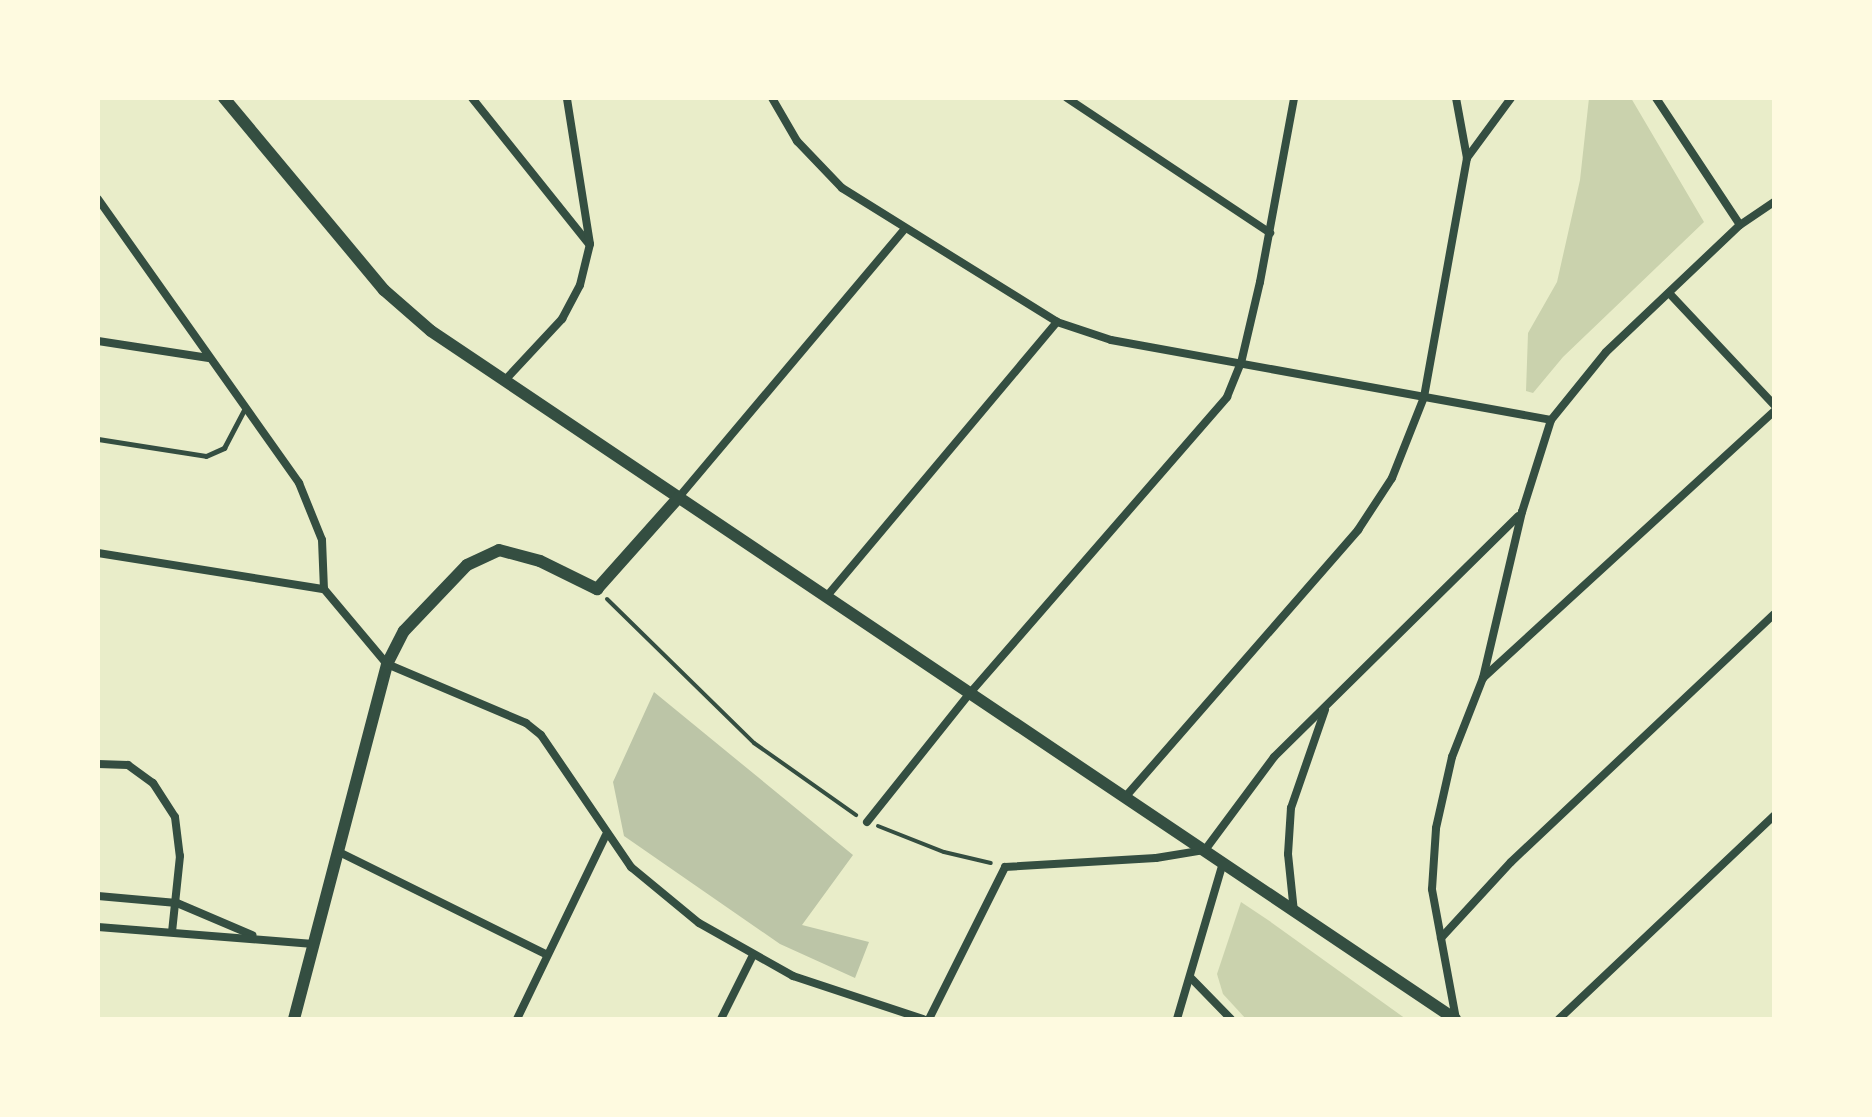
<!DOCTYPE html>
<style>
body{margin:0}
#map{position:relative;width:1872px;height:1117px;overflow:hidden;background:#e9edc9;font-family:"Nunito Sans",sans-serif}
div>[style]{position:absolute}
.green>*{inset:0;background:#cad2ad}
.building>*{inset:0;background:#bcc5a7}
.path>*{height:4px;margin:-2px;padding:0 2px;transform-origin:2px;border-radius:2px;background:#344e41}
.service>*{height:5px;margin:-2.5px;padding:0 2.5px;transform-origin:2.5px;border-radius:2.5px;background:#344e41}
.minor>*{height:8px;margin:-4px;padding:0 4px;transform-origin:4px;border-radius:4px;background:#344e41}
.tertiary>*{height:12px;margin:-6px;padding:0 6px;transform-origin:6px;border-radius:6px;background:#344e41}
span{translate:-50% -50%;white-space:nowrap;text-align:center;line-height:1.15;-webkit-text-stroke:8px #fefae0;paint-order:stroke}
.frame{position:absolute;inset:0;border:100px solid #fefae0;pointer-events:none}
</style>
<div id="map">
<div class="green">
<div style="clip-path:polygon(1589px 98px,1631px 98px,1704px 222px,1563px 357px,1533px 393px,1526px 391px,1528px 333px,1557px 282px,1580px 180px)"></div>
<div style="clip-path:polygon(1241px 902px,1268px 920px,1406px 1019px,1246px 1019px,1223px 994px,1217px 974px)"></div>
</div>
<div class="building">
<div style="clip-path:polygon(654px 692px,853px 855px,802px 925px,869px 942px,855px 978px,780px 944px,624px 836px,613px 782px)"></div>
</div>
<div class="path">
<div style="left:607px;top:599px;width:206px;rotate:44.4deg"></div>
<div style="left:754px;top:743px;width:125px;rotate:35.2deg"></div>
<div style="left:878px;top:826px;width:71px;rotate:21.5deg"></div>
<div style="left:944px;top:852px;width:48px;rotate:13.2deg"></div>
</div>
<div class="service">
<div style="left:98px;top:439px;width:109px;rotate:8.9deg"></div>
<div style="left:206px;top:456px;width:20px;rotate:-24deg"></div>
<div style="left:224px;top:448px;width:45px;rotate:-62.3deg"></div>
</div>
<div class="minor">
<div style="left:472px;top:98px;width:187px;rotate:51.3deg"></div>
<div style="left:772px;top:98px;width:50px;rotate:59.8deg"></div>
<div style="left:797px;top:141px;width:65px;rotate:46.2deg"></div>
<div style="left:842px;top:188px;width:253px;rotate:31.9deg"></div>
<div style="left:1057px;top:322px;width:57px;rotate:18.4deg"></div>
<div style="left:1111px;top:340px;width:447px;rotate:10.3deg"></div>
<div style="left:1067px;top:98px;width:244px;rotate:33.6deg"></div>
<div style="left:1456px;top:98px;width:61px;rotate:79.6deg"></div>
<div style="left:1656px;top:98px;width:152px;rotate:56.5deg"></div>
<div style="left:98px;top:199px;width:348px;rotate:54.7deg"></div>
<div style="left:299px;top:483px;width:61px;rotate:68deg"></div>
<div style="left:322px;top:540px;width:49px;rotate:87.7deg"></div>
<div style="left:324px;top:589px;width:98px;rotate:50deg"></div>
<div style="left:387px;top:664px;width:151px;rotate:23deg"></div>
<div style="left:526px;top:723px;width:19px;rotate:39deg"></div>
<div style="left:541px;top:735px;width:160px;rotate:55.7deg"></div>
<div style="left:631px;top:867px;width:88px;rotate:39.5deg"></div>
<div style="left:699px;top:923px;width:108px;rotate:29.4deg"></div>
<div style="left:793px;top:976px;width:137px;rotate:18.3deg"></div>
<div style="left:1669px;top:293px;width:154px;rotate:46.8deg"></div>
<div style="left:98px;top:341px;width:112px;rotate:8.7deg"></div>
<div style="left:507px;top:378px;width:81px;rotate:-47deg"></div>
<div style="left:562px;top:319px;width:38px;rotate:-62deg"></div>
<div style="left:580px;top:285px;width:42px;rotate:-76.3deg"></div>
<div style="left:590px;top:244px;width:148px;rotate:-99deg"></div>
<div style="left:679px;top:497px;width:349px;rotate:-49.9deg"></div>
<div style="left:98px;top:553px;width:229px;rotate:9.1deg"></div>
<div style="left:827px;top:596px;width:358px;rotate:-50deg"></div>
<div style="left:1483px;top:678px;width:395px;rotate:-42.5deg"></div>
<div style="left:98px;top:764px;width:30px;rotate:2deg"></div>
<div style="left:128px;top:765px;width:31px;rotate:36deg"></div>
<div style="left:153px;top:783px;width:40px;rotate:57.1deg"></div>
<div style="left:175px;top:817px;width:39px;rotate:83deg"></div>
<div style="left:180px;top:856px;width:76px;rotate:96deg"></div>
<div style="left:1127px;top:795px;width:352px;rotate:-48.9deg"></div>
<div style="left:1358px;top:530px;width:62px;rotate:-56.8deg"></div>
<div style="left:1392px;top:478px;width:87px;rotate:-68.4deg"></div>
<div style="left:1424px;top:397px;width:243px;rotate:-79.8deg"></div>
<div style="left:1467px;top:158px;width:74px;rotate:-53.7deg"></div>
<div style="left:867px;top:822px;width:165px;rotate:-51.4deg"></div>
<div style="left:970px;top:693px;width:392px;rotate:-49deg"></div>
<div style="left:1227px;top:397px;width:37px;rotate:-68deg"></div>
<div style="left:1241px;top:363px;width:83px;rotate:-76.8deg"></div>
<div style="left:1260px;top:282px;width:187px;rotate:-79.5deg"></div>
<div style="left:337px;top:851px;width:234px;rotate:26.3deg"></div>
<div style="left:98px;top:896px;width:79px;rotate:5.1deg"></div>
<div style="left:177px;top:903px;width:82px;rotate:23.1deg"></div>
<div style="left:1294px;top:912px;width:58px;rotate:-95.9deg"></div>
<div style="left:1288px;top:854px;width:46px;rotate:-86.3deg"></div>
<div style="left:1291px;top:808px;width:104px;rotate:-70.9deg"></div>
<div style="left:98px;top:927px;width:216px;rotate:4.5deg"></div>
<div style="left:1441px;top:938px;width:103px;rotate:-47.4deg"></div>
<div style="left:1511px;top:862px;width:361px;rotate:-43.3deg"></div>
<div style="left:1191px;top:978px;width:57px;rotate:45.7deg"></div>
<div style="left:517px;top:1019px;width:204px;rotate:-64.2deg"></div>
<div style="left:721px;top:1019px;width:69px;rotate:-63.4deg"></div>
<div style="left:929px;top:1019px;width:170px;rotate:-63.4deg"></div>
<div style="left:1005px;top:867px;width:151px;rotate:-3.4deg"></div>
<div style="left:1156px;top:858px;width:50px;rotate:-9.3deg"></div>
<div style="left:1205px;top:850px;width:116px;rotate:-53.4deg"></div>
<div style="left:1274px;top:757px;width:343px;rotate:-44.6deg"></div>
<div style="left:1177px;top:1019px;width:163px;rotate:-73.6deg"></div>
<div style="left:1456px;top:1019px;width:132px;rotate:-100.5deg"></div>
<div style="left:1432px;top:889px;width:61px;rotate:-86.2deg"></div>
<div style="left:1436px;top:828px;width:73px;rotate:-77.3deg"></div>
<div style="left:1452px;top:757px;width:85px;rotate:-68.6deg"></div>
<div style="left:1483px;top:678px;width:171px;rotate:-76.8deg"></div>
<div style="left:1522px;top:512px;width:96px;rotate:-72.5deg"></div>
<div style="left:1551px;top:420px;width:87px;rotate:-51deg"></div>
<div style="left:1606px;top:352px;width:185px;rotate:-43.5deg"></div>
<div style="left:1740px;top:225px;width:41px;rotate:-34.1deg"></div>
<div style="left:1559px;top:1019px;width:296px;rotate:-43.4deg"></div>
</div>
<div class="tertiary">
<div style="left:224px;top:98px;width:250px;rotate:50.2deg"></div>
<div style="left:384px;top:290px;width:62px;rotate:41.1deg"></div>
<div style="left:431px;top:331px;width:1234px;rotate:33.9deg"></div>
<div style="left:294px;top:1019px;width:367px;rotate:-75.3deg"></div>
<div style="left:387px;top:664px;width:37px;rotate:-63deg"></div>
<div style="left:404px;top:631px;width:91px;rotate:-46.3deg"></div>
<div style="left:467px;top:565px;width:35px;rotate:-25deg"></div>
<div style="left:499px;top:550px;width:42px;rotate:15deg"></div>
<div style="left:540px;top:561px;width:64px;rotate:26.2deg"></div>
<div style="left:597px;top:589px;width:123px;rotate:-48.3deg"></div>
</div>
<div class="frame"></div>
</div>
